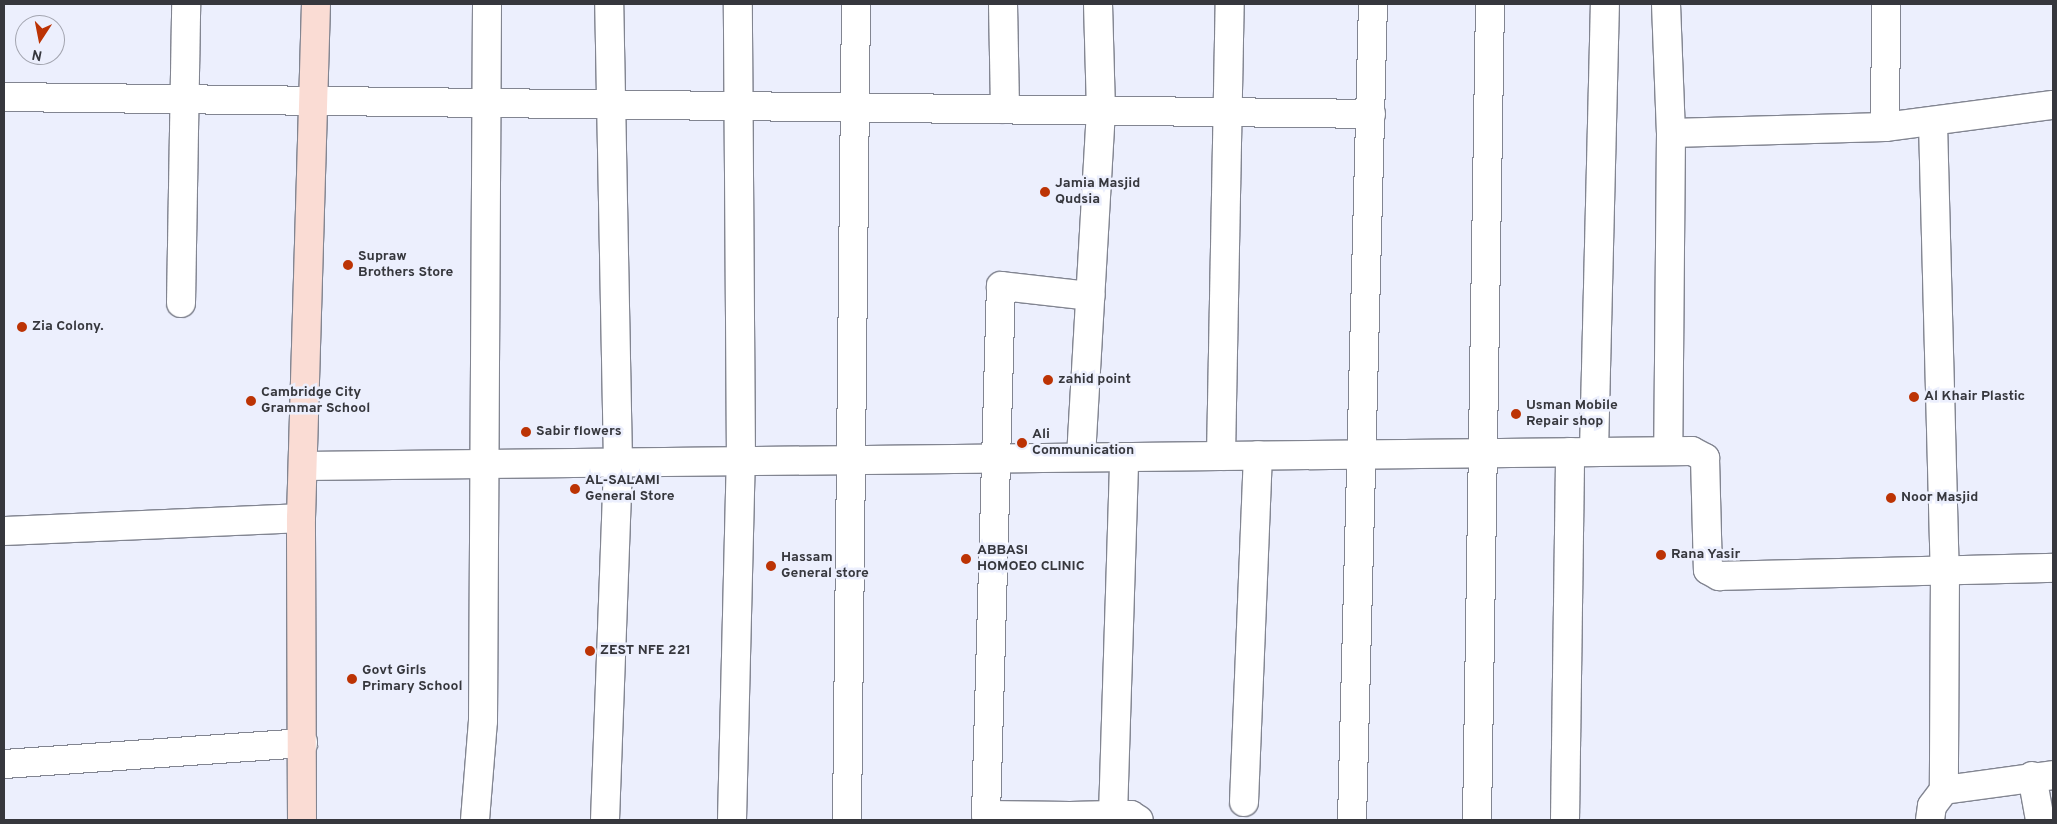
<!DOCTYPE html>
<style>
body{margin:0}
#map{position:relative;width:2057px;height:824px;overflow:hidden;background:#eceffd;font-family:Overpass,sans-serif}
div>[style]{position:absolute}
.roads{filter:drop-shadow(1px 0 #828591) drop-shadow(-1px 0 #828591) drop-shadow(0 1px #828591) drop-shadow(0 -1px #828591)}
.street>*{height:28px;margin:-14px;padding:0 14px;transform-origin:14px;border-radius:14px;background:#fff}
.secondary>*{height:28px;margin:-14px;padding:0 14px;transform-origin:14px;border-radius:14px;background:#fadcd4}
.dots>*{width:14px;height:14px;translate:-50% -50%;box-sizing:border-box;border:2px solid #eceffd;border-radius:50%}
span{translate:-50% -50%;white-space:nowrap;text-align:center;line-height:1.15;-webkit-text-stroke:5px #eceffd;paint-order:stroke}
.poi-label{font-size:14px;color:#36373d;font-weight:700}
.left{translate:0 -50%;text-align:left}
.frame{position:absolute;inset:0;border:5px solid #36373d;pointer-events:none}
.north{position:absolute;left:15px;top:15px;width:50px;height:50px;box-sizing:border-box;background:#eceffd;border:1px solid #a3a5b0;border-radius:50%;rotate:191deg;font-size:14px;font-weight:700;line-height:20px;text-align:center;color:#36373d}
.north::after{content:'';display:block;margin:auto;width:18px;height:22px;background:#bc3304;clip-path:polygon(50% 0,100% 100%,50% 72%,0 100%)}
</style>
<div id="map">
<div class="roads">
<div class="street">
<div style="left:1003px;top:4px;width:105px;rotate:88.9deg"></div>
<div style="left:1666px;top:4px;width:129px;rotate:87.8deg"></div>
<div style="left:1671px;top:133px;width:317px;rotate:90.5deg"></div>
<div style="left:4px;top:97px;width:1367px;rotate:0.71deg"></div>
<div style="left:1933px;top:123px;width:447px;rotate:88.5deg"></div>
<div style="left:1945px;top:570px;width:220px;rotate:90.3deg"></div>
<div style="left:1885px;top:127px;width:123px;rotate:-89.5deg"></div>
<div style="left:1671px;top:133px;width:214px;rotate:-1.6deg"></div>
<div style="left:1885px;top:127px;width:169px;rotate:-7.5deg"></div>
<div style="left:181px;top:303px;width:299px;rotate:-89deg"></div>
<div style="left:1594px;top:451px;width:447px;rotate:-88.6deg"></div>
<div style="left:1221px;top:456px;width:452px;rotate:-88.9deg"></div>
<div style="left:1081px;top:457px;width:347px;rotate:-86.7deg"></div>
<div style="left:1101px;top:111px;width:107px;rotate:-91.6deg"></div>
<div style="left:303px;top:466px;width:1389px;rotate:-0.62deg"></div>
<div style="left:1692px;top:451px;width:15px;rotate:28deg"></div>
<div style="left:1705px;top:458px;width:112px;rotate:88.5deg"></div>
<div style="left:1708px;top:570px;width:13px;rotate:29deg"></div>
<div style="left:1719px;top:576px;width:334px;rotate:-1.4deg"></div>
<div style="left:4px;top:531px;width:297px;rotate:-2.5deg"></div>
<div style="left:4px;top:764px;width:300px;rotate:-4deg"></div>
<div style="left:2032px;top:776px;width:45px;rotate:79.7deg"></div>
<div style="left:1244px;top:802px;width:347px;rotate:-87.7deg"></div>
<div style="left:1113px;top:815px;width:358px;rotate:-88.2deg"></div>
<div style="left:1070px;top:816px;width:84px;rotate:-179.3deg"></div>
<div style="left:986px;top:815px;width:529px;rotate:-88.38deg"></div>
<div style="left:1001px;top:286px;width:90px;rotate:6.4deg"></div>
<div style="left:475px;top:820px;width:99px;rotate:-85.4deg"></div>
<div style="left:483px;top:721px;width:717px;rotate:-89.68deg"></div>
<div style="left:605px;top:820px;width:358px;rotate:-87.9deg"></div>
<div style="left:618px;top:462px;width:458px;rotate:-91.1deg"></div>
<div style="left:732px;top:820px;width:360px;rotate:-88.6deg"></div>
<div style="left:741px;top:460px;width:456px;rotate:-90.4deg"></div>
<div style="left:847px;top:820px;width:816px;rotate:-89.37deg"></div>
<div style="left:1070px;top:820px;width:4px;rotate:-90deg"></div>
<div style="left:1070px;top:816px;width:43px;rotate:-1.3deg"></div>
<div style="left:1113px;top:815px;width:18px"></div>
<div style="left:1131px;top:815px;width:9px;rotate:32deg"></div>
<div style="left:1352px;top:820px;width:816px;rotate:-88.53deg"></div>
<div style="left:1477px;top:820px;width:816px;rotate:-89.09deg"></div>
<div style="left:1565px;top:820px;width:368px;rotate:-89.2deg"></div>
<div style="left:1930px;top:820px;width:14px;rotate:-82deg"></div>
<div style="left:1932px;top:806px;width:20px;rotate:-53deg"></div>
<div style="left:1944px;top:790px;width:110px;rotate:-7.8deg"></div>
</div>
<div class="secondary">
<div style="left:302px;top:820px;width:302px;rotate:-90.2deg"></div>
<div style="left:301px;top:518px;width:514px;rotate:-88.33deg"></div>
</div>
</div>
<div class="dots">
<div style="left:1045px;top:192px;background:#bc3304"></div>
<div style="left:348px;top:265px;background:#bc3304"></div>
<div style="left:22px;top:327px;background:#bc3304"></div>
<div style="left:1048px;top:380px;background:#bc3304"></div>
<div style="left:1914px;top:397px;background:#bc3304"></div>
<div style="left:251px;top:401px;background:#bc3304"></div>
<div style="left:1516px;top:414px;background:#bc3304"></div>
<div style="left:526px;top:432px;background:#bc3304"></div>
<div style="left:1022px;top:443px;background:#bc3304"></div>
<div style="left:575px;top:489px;background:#bc3304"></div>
<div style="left:1891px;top:498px;background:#bc3304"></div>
<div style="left:1661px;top:555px;background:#bc3304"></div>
<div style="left:966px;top:559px;background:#bc3304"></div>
<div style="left:771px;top:566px;background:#bc3304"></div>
<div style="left:590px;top:651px;background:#bc3304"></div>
<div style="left:352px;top:679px;background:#bc3304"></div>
</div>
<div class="poi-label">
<span class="left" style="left:1055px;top:192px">Jamia Masjid<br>Qudsia</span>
<span class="left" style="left:358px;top:265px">Supraw<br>Brothers Store</span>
<span class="left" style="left:32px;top:327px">Zia Colony.</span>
<span class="left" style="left:1058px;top:380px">zahid point</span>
<span class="left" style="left:261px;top:401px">Cambridge City<br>Grammar School</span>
<span class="left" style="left:1924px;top:397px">Al Khair Plastic</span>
<span class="left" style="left:1526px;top:414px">Usman Mobile<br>Repair shop</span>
<span class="left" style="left:536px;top:432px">Sabir flowers</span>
<span class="left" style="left:1032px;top:443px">Ali<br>Communication</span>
<span class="left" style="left:585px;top:489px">AL-SALAMI<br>General Store</span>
<span class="left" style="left:1901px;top:498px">Noor Masjid</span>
<span class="left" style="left:977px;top:559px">ABBASI<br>HOMOEO CLINIC</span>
<span class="left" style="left:1671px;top:555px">Rana Yasir</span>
<span class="left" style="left:781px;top:566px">Hassam<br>General store</span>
<span class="left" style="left:600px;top:651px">ZEST NFE 221</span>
<span class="left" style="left:362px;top:679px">Govt Girls<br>Primary School</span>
</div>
<div class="frame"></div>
<div class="north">N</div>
</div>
